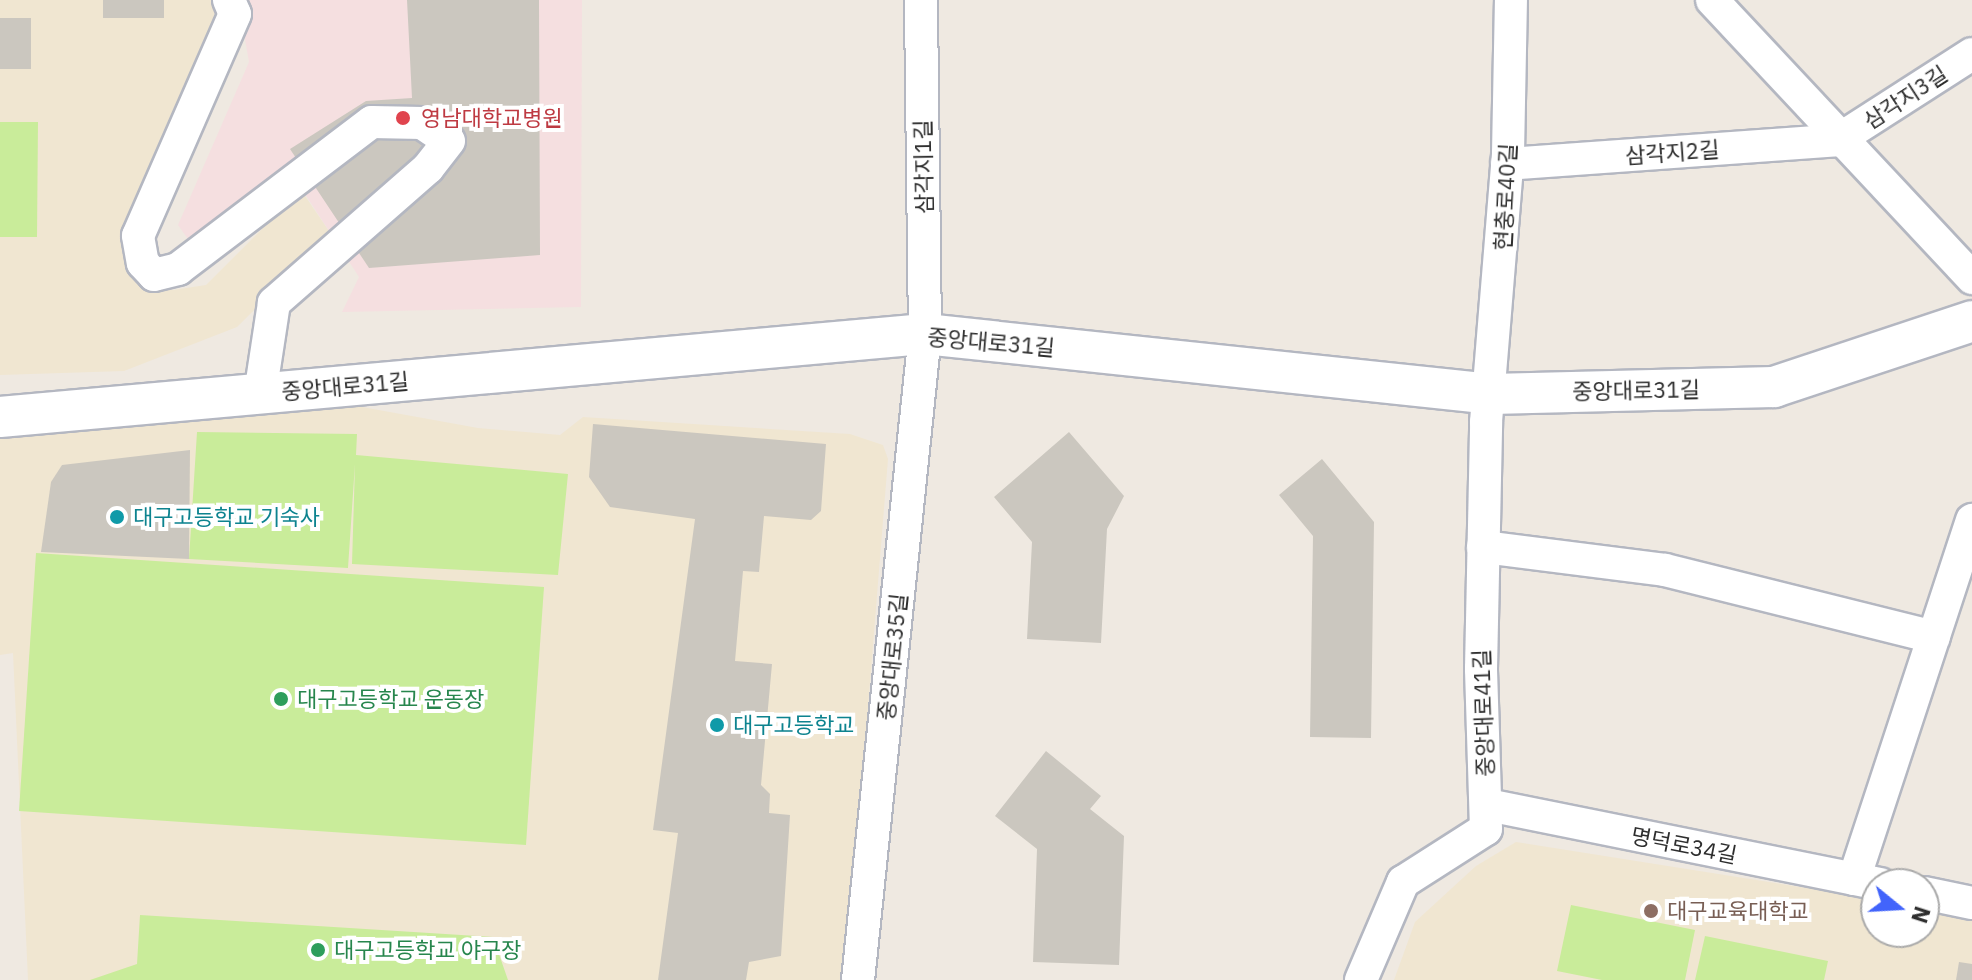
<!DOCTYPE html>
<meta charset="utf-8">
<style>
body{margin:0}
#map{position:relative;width:1972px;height:980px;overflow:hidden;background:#efe9e1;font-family:"IBM Plex Sans","Noto Sans KR",sans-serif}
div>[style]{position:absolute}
.education>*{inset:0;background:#f0e6d1}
.medical>*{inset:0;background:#f5dfe0}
.pitch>*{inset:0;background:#c9ec9a}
.building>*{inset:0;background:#cbc7bf}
.roads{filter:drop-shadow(2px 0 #b4b7c1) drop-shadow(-2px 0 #b4b7c1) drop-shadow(0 2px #b4b7c1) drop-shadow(0 -2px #b4b7c1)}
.minor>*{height:32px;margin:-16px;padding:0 16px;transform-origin:16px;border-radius:16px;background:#fff}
.tertiary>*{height:40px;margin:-20px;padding:0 20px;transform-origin:20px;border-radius:20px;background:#fff}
.dots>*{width:22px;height:22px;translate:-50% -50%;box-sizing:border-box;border:4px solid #fff;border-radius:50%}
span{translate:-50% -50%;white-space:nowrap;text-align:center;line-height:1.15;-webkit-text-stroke:8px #fff;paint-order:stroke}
.street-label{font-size:22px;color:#2e2e2e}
.health-label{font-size:22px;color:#be3a42}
.left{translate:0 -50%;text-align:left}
.culture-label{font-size:22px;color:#0d838f}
.leisure-label{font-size:22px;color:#27864d}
.education-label{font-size:22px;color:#785e54}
.north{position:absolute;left:1860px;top:868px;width:80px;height:80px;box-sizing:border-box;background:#fff;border:2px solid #ababab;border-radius:50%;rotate:108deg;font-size:22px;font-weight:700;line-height:32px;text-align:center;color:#2e2e2e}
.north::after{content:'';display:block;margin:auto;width:28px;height:36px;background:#4264fb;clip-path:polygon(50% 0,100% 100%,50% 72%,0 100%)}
</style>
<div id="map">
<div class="education">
<div style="clip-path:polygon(0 0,222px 0,229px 13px,129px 241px,149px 283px,173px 290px,206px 285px,301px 190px,331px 234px,237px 327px,124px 371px,0 375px)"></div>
<div style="clip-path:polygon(340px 403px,478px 428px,560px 435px,583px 417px,850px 434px,883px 445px,888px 459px,846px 980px,28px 980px,13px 653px,0 655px,0 429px,26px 423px,154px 425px,240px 405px)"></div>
<div style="clip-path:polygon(1516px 842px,1876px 899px,1876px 932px,1924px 932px,1924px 907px,1972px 914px,1972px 980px,1394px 980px,1415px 922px,1476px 866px)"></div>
</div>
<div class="medical">
<div style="clip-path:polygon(238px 0,582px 0,581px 307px,342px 312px,359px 277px,292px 174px,195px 249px,178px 225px,249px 62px)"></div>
</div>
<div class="pitch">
<div style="clip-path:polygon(0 122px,38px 122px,37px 237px,0 237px)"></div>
<div style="clip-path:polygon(197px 432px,357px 434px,356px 455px,568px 474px,558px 575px,352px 564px,355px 464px,348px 568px,189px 559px)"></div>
<div style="clip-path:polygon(36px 553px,544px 587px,526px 845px,19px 811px)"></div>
<div style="clip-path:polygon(1571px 905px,1695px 930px,1685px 980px,1602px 980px,1557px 971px)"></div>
<div style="clip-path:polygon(140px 915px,493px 937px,508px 980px,90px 980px,137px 964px)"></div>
<div style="clip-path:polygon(1705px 936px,1828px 961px,1824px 980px,1695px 980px)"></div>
</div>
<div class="building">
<div style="clip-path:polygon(103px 0,164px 0,164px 18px,103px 18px)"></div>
<div style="clip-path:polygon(407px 0,539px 0,540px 255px,369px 268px,290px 149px,366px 101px,412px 98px)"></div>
<div style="clip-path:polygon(0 18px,31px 18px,31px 69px,0 69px)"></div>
<div style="clip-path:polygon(593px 424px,826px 444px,821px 511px,811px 520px,764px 516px,759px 572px,743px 571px,735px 661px,772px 664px,761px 785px,770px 794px,769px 813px,790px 815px,781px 956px,749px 962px,746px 980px,658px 980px,678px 833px,653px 830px,695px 519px,610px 507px,589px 477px)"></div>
<div style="clip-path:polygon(1069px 432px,1124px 496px,1107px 529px,1101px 643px,1027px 639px,1032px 542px,994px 497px)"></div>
<div style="clip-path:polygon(190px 450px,189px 559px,41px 552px,51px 482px,62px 465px)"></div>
<div style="clip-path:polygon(1322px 459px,1374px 522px,1371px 738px,1310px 737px,1313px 536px,1279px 495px)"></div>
<div style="clip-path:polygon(1046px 751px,1101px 796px,1090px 809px,1124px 836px,1119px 965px,1033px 962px,1037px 849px,995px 816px)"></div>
<div style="clip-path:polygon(1959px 962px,1972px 964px,1972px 980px,1956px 980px)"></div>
</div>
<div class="roads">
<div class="minor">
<div style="left:229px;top:0;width:15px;rotate:67deg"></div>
<div style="left:235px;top:14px;width:242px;rotate:113.6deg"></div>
<div style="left:138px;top:236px;width:27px;rotate:80deg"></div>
<div style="left:143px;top:263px;width:16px;rotate:47deg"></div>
<div style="left:154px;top:275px;width:25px;rotate:-14deg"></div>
<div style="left:178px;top:269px;width:243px;rotate:-37.2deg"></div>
<div style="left:372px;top:122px;width:50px;rotate:1.1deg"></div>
<div style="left:422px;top:123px;width:32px;rotate:34deg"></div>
<div style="left:449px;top:141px;width:34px;rotate:128deg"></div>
<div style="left:428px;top:168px;width:205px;rotate:138.8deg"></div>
<div style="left:274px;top:303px;width:92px;rotate:98.7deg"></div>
<div style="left:1712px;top:0;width:381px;rotate:46.9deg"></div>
<div style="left:1507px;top:164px;width:332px;rotate:-4.1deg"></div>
<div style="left:1838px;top:140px;width:159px;rotate:-32.7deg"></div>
<div style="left:1483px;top:547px;width:183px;rotate:7.2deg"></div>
<div style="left:1665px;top:570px;width:277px;rotate:14deg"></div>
<div style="left:1488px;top:805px;width:400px;rotate:11.4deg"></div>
<div style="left:1854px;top:879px;width:378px;rotate:-71.8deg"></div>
<div style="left:1924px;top:893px;width:49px;rotate:11.8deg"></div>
<div style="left:858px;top:980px;width:649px;rotate:-84.08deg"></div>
<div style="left:925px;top:334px;width:334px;rotate:-90.7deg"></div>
<div style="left:1361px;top:980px;width:107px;rotate:-66.8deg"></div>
<div style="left:1403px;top:882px;width:98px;rotate:-32.6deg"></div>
<div style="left:1486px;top:829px;width:160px;rotate:-91.8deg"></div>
<div style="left:1481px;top:669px;width:247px;rotate:-88.8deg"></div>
<div style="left:1486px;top:422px;width:269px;rotate:-85.3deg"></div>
<div style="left:1508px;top:154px;width:154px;rotate:-88.9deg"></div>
</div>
<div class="tertiary">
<div style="left:0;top:417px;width:929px;rotate:-5.13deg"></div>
<div style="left:925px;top:334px;width:569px;rotate:6.05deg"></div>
<div style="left:1491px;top:394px;width:283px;rotate:-1.4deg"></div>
<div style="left:1774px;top:387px;width:209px;rotate:-18.4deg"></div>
</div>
</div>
<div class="dots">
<div style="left:403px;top:118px;background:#e0444e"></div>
<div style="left:117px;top:517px;background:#0f9aa8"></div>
<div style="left:281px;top:699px;background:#2e9e5b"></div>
<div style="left:717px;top:725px;background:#0f9aa8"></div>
<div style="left:1651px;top:911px;background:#8d6e63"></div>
<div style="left:318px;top:950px;background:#2e9e5b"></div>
</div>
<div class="street-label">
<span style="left:1905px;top:97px;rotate:-33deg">삼각지3길</span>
<span style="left:1672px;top:152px;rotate:-4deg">삼각지2길</span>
<span style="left:923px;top:167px;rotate:-91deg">삼각지1길</span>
<span style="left:1505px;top:197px;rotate:-87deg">현충로40길</span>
<span style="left:991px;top:342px;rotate:5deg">중앙대로31길</span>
<span style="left:345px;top:386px;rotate:-5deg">중앙대로31길</span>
<span style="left:1636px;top:390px;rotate:-1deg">중앙대로31길</span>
<span style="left:892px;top:657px;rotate:-84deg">중앙대로35길</span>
<span style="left:1483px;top:713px;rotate:-92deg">중앙대로41길</span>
<span style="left:1684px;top:845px;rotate:11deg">명덕로34길</span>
</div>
<div class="health-label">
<span class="left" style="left:421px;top:118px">영남대학교병원</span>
</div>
<div class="culture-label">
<span class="left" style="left:133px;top:517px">대구고등학교 기숙사</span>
<span class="left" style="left:733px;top:725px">대구고등학교</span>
</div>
<div class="leisure-label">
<span class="left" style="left:297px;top:699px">대구고등학교 운동장</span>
<span class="left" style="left:334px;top:950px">대구고등학교 야구장</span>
</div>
<div class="education-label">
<span class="left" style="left:1667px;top:911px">대구교육대학교</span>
</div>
<div class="north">N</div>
</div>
